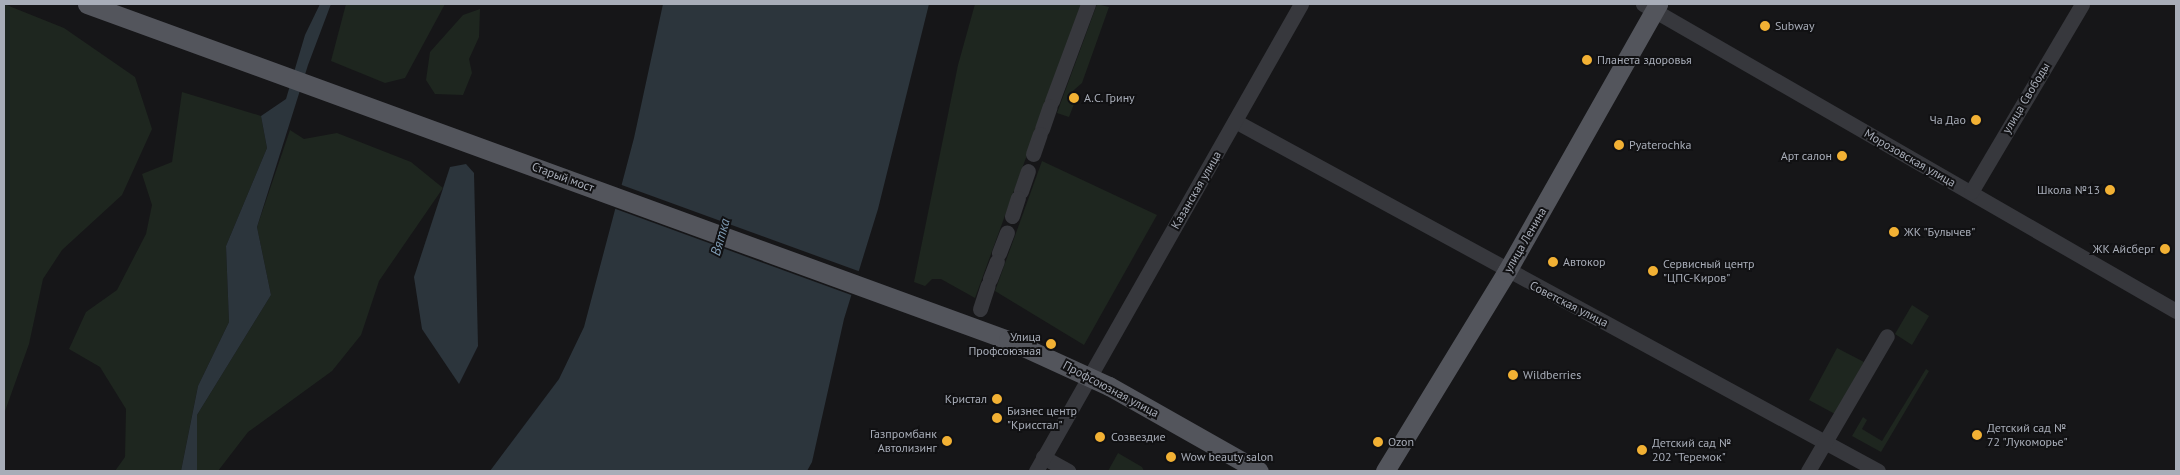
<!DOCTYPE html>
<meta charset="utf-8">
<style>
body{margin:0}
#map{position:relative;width:2180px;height:475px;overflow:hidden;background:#161618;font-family:"PT Sans",sans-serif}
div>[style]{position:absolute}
.green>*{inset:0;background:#1e261f}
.water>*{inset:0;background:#2c353c}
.pier>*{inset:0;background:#161618}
.minor>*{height:15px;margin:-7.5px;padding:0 7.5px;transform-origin:7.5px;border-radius:7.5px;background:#37383d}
.major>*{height:19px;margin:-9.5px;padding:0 9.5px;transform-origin:9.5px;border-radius:9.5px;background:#53555c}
.dots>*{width:14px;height:14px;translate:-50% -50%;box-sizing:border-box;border:2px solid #111113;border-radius:50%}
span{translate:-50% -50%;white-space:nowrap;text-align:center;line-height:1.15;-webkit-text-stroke:4px #111113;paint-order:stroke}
.poi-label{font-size:12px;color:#a8adb8}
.left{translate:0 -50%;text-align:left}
.right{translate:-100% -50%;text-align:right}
.street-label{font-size:12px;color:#a8adb8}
.water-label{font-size:14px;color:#7f9bb3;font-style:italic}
.frame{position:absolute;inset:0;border:5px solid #a8adb8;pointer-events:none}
</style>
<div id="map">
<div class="green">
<div style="clip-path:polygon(4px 4px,64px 28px,135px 77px,152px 129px,122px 195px,62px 250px,43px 279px,29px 344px,4px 414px)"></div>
<div style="clip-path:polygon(346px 4px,445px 4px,405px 78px,385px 83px,331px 61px)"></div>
<div style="clip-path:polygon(975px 4px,1082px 4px,975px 298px,941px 279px,932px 279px,925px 286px,914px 282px,958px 65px)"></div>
<div style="clip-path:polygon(1097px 4px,1109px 7px,1082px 83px,1067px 96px,1074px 104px,1069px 117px,1057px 113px)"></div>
<div style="clip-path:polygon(480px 9px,479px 37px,469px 59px,472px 73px,463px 95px,435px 94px,426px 80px,430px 52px,463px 15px)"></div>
<div style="clip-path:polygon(182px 92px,261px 116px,267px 148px,226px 246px,229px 322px,198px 386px,181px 471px,115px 471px,125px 457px,126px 409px,100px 367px,69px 349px,86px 312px,117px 290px,146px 234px,152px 205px,142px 174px,172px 162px)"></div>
<div style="clip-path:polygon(290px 130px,304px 139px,337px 133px,411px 162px,443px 188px,379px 281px,361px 335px,332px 371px,248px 432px,218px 471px,197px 471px,197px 415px,271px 295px,257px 227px)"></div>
<div style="clip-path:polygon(1042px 161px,1157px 215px,1084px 345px,995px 291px)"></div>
<div style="clip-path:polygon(1912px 305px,1929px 316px,1912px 345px,1895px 334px)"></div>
<div style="clip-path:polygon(1837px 348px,1864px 362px,1835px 414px,1809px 400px)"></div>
<div style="clip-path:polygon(1926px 369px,1929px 371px,1881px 452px,1852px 436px,1863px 417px,1867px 420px,1862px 429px,1882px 441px)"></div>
<div style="clip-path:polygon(1118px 453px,1142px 467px,1144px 471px,1108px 471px)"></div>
</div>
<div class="water">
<div style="clip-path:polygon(320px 4px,331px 4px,308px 65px,257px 227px,271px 295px,197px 415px,197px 471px,181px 471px,198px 386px,229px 322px,226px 246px,267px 148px,261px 116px,286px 99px,305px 35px)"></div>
<div style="clip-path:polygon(663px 4px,929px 4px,878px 209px,844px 319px,812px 462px,807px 471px,490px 471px,559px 379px,584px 327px,634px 138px)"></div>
<div style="clip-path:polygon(466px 164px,474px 173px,478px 346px,459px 384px,422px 329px,414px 277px,450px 167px)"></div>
</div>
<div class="pier">
<div style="clip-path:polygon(619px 184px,861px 272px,854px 296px,613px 208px)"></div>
</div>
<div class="minor">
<div style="left:1643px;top:4px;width:615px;rotate:29.94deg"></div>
<div style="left:1052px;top:101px;width:103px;rotate:-69.6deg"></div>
<div style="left:1235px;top:121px;width:732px;rotate:28.56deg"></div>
<div style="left:1042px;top:129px;width:24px;rotate:-71deg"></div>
<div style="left:1033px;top:154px;width:21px;rotate:-71deg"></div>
<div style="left:1021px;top:191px;width:21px;rotate:-71deg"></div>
<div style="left:1971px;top:192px;width:218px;rotate:-59.4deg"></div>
<div style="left:1012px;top:216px;width:19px;rotate:-72deg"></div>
<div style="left:999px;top:253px;width:22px;rotate:-69deg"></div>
<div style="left:990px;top:279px;width:19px;rotate:-69deg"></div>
<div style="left:980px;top:309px;width:25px;rotate:-72deg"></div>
<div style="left:1043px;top:457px;width:29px;rotate:29deg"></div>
<div style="left:1036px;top:471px;width:537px;rotate:-60.43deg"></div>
<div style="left:1808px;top:471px;width:156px;rotate:-59.7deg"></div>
</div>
<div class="major">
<div style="left:87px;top:4px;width:980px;rotate:20.04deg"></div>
<div style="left:1008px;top:340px;width:111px;rotate:24.5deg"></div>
<div style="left:1109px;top:386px;width:172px;rotate:29.5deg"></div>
<div style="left:1385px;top:471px;width:234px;rotate:-58.6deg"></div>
<div style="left:1507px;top:271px;width:307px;rotate:-60.5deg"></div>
</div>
<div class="dots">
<div style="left:1765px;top:26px;background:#f2b134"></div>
<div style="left:1587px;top:60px;background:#f2b134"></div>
<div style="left:1074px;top:98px;background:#f2b134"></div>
<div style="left:1976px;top:120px;background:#f2b134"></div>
<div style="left:1619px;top:145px;background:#f2b134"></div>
<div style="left:1842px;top:156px;background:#f2b134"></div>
<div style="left:2110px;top:190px;background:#f2b134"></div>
<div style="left:1894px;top:232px;background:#f2b134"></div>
<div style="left:2165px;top:249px;background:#f2b134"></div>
<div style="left:1553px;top:262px;background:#f2b134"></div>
<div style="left:1653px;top:271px;background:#f2b134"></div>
<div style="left:1051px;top:344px;background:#f2b134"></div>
<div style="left:1513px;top:375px;background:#f2b134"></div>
<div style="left:997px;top:399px;background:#f2b134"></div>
<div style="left:997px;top:418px;background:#f2b134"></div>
<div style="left:1977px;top:435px;background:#f2b134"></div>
<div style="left:1100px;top:437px;background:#f2b134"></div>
<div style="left:947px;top:441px;background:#f2b134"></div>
<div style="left:1378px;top:442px;background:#f2b134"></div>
<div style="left:1642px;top:450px;background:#f2b134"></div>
<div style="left:1171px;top:457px;background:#f2b134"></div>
</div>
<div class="poi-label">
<span class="left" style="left:1775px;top:26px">Subway</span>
<span class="left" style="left:1597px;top:60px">Планета здоровья</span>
<span class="left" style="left:1084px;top:98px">А.С. Грину</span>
<span class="right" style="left:1966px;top:120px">Ча Дао</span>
<span class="left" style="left:1629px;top:145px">Pyaterochka</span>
<span class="right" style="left:1832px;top:156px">Арт салон</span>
<span class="right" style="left:2100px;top:190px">Школа №13</span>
<span class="left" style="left:1904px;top:232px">ЖК "Булычев"</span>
<span class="right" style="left:2155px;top:249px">ЖК Айсберг</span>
<span class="left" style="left:1563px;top:262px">Автокор</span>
<span class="left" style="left:1663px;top:271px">Сервисный центр<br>"ЦПС-Киров"</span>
<span class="right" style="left:1041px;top:344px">Улица<br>Профсоюзная</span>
<span class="left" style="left:1523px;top:375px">Wildberries</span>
<span class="right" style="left:987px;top:399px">Кристал</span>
<span class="left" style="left:1007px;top:418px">Бизнес центр<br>"Крисстал"</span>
<span class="left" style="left:1987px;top:435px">Детский сад №<br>72 "Лукоморье"</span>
<span class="right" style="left:937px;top:441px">Газпромбанк<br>Автолизинг</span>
<span class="left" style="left:1111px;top:437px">Созвездие</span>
<span class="left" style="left:1388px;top:442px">Ozon</span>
<span class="left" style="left:1652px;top:450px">Детский сад №<br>202 "Теремок"</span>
<span class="left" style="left:1181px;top:457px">Wow beauty salon</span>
</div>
<div class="street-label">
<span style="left:2026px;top:98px;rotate:-59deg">улица Свободы</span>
<span style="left:1910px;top:158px;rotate:30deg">Морозовская улица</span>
<span style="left:563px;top:177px;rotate:20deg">Старый мост</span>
<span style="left:1196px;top:190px;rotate:-60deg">Казанская улица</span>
<span style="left:1525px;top:240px;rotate:-60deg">улица Ленина</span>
<span style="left:1569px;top:304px;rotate:27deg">Советская улица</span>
<span style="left:1111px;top:389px;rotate:28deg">Профсоюзная улица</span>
</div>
<div class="water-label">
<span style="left:720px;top:237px;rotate:-74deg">Вятка</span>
</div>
<div class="frame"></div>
</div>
